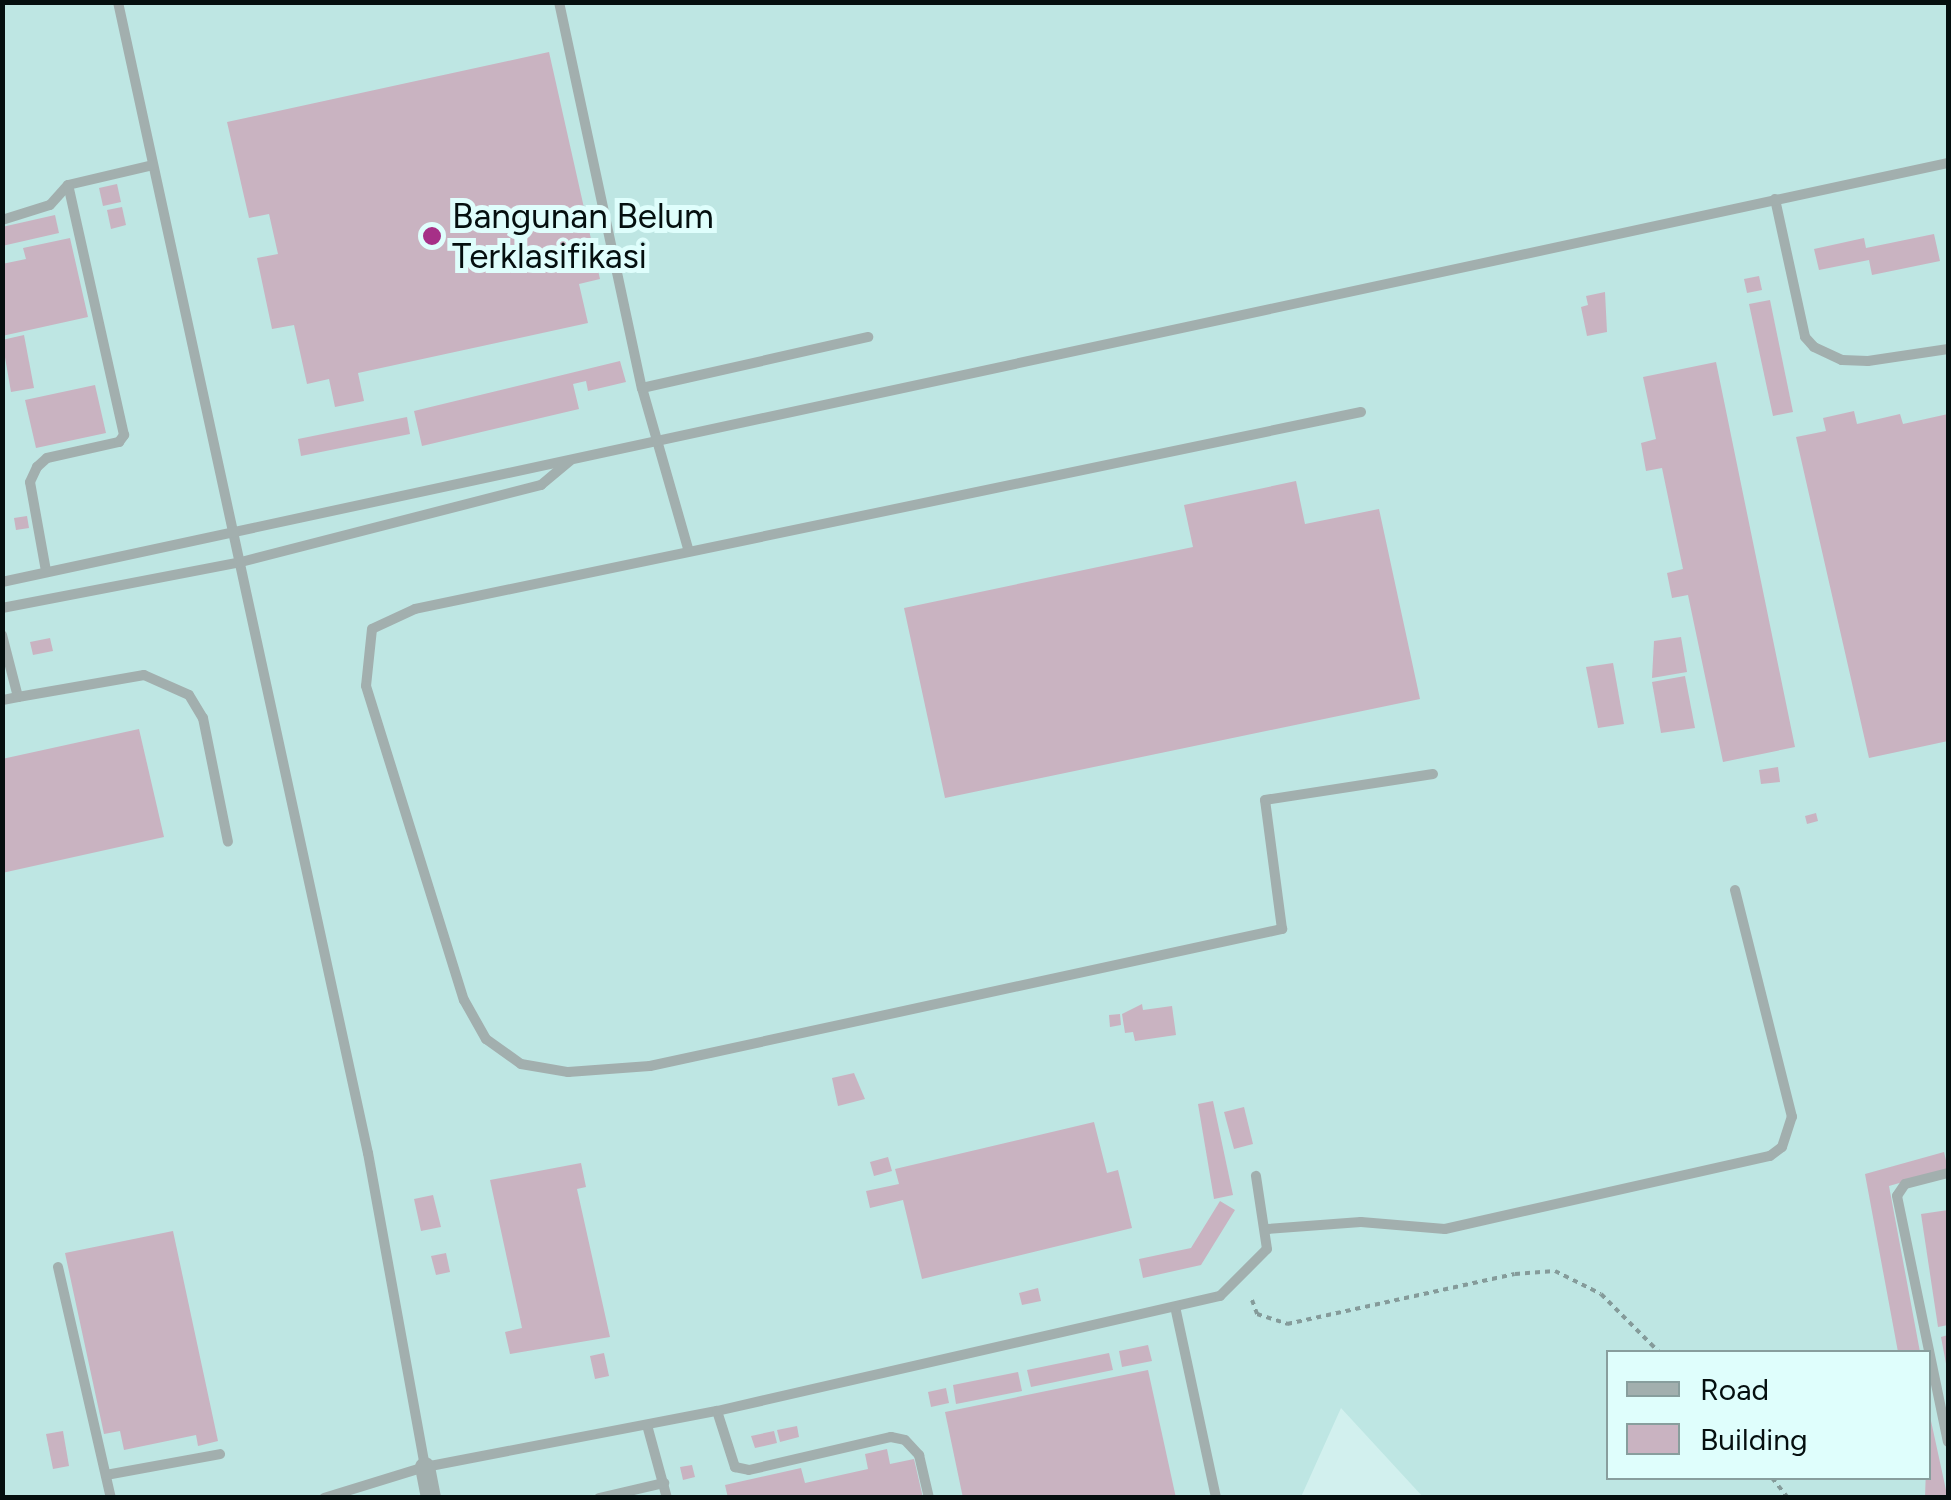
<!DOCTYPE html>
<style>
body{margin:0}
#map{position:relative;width:1951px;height:1500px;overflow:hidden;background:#d2f0ee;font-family:Figtree,sans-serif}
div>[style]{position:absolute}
.built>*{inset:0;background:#bee6e3}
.building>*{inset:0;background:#c9b3c1}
.path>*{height:4px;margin-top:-2px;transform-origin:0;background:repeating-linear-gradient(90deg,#859b9a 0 5px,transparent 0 10px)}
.service>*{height:10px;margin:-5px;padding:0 5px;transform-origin:5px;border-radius:5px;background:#a2afae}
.minor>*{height:20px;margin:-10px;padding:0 10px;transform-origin:10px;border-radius:10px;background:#a2afae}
.dots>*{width:28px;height:28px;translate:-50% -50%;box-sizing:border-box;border:5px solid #dffefc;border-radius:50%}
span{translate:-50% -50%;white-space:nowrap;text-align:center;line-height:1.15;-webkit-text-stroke:10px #dffefc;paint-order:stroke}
.poi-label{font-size:35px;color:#050f0f}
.left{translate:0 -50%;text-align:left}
.frame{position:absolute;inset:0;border:5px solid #050f0f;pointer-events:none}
.legend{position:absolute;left:1606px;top:1350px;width:325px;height:130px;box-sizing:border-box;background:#dffefc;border:2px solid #889e9d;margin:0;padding:12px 18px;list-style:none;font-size:30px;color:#050f0f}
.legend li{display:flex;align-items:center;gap:20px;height:50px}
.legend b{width:50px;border:2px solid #889e9d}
</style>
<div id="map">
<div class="built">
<div style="clip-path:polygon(evenodd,3px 3px,1948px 3px,1948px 1497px,1423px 1497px,1341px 1408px,1301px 1497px,3px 1498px,3px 3px,1608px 1352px,1928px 1352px,1928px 1478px,1608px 1478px,1608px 1352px)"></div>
</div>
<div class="building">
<div style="clip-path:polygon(549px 52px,600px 279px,579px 284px,588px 323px,358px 373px,364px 401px,335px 407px,329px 379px,307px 384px,294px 325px,272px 329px,257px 258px,278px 254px,269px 214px,249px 218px,227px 122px)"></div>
<div style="clip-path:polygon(117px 184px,121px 202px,103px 206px,99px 188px)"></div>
<div style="clip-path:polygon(122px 207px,126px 225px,111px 229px,107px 210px)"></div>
<div style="clip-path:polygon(55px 215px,59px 233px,2px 246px,2px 227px)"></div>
<div style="clip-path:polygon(1934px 234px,1940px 261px,1872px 275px,1869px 260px,1819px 270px,1814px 249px,1864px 238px,1866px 248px)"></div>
<div style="clip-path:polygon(70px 238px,88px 317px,2px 336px,2px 264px,26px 259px,23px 248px)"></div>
<div style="clip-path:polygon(1759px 276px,1762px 290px,1747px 293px,1744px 279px)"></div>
<div style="clip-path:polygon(1605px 292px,1607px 332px,1587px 336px,1581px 307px,1588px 305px,1586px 296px)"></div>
<div style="clip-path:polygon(1770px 300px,1793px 412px,1773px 416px,1749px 304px)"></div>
<div style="clip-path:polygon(24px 335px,34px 388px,11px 392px,2px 340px)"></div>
<div style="clip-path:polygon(620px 361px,626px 382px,588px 391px,586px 381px,573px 384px,579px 409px,422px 446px,414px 411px)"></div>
<div style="clip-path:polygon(1716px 362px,1795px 747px,1723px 762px,1688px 595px,1672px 598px,1667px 573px,1683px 569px,1662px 468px,1646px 471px,1641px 443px,1656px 439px,1643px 377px)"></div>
<div style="clip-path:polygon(95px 385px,106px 433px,36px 448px,25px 400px)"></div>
<div style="clip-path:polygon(1854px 411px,1857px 424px,1900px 414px,1903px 424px,1948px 414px,1948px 741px,1869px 758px,1796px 437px,1826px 431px,1823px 418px)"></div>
<div style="clip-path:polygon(407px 417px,410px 434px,301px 456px,298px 439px)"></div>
<div style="clip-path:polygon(1296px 481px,1305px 524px,1379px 509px,1420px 699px,945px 798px,904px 608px,1193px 547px,1184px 505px)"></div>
<div style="clip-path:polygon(27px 516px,29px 528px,16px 530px,14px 518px)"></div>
<div style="clip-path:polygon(1681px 637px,1687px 672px,1652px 678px,1654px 641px)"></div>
<div style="clip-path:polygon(50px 638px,53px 651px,33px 655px,30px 642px)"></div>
<div style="clip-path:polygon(1613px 663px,1624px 724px,1598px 728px,1586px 667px)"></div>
<div style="clip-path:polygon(1685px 676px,1695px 728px,1661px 733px,1652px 682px)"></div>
<div style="clip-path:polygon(139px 729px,164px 837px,2px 873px,2px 759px)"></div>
<div style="clip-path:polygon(1778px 767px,1780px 782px,1761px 784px,1759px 770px)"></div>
<div style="clip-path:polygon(1816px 813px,1818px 821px,1807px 824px,1805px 816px)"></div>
<div style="clip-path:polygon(1142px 1004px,1143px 1010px,1172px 1006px,1176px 1035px,1135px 1041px,1133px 1032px,1125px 1033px,1122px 1014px)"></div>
<div style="clip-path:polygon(1120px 1014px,1121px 1025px,1110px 1027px,1109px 1015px)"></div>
<div style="clip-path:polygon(854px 1073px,865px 1099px,838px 1106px,832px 1078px)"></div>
<div style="clip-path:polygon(1213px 1101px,1233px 1195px,1214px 1199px,1198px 1104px)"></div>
<div style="clip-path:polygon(1244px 1107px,1253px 1144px,1234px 1149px,1224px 1112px)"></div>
<div style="clip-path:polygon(1094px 1122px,1107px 1173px,1118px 1170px,1132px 1228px,922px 1279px,903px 1200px,870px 1208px,866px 1191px,899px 1184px,895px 1169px)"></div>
<div style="clip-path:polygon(1944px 1152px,1948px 1169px,1889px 1186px,1920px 1352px,1898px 1352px,1865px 1174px)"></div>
<div style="clip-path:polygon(888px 1157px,892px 1171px,874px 1176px,870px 1162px)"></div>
<div style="clip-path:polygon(581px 1163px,586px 1187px,577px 1189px,610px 1337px,510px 1354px,505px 1332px,522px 1328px,490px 1180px)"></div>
<div style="clip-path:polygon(433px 1195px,441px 1227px,421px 1231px,414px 1199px)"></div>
<div style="clip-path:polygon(1220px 1201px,1235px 1210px,1201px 1265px,1143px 1278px,1139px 1259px,1191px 1248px)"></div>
<div style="clip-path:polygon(1948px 1210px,1948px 1325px,1938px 1327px,1921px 1214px)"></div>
<div style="clip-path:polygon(173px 1231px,218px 1441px,198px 1446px,196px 1435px,124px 1450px,120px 1431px,104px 1434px,65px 1253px)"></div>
<div style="clip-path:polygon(446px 1253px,450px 1272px,436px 1275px,431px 1256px)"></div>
<div style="clip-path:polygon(1038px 1288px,1041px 1301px,1022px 1305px,1019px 1293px)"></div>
<div style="clip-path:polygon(1948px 1335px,1948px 1369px,1947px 1369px,1941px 1337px)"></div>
<div style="clip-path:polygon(1148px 1345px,1152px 1361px,1122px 1367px,1119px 1351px)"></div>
<div style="clip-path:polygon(604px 1353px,609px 1376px,595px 1379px,590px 1356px)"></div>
<div style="clip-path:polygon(1109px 1353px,1113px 1370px,1031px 1387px,1027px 1370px)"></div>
<div style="clip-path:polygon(1148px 1370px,1176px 1498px,963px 1498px,945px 1412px)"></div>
<div style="clip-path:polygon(1018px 1372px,1022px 1391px,956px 1404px,953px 1385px)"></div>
<div style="clip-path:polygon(946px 1388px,949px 1403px,931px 1407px,928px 1392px)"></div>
<div style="clip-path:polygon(1928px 1407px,1946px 1490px,1948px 1484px,1948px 1498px,1925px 1498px)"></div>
<div style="clip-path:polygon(797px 1426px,799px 1437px,780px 1442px,777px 1430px)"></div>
<div style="clip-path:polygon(63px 1431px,69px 1466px,53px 1469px,46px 1434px)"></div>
<div style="clip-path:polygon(774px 1431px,777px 1443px,755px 1448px,751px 1436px)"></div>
<div style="clip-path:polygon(887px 1449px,890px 1464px,914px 1459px,923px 1498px,728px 1498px,725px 1485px,801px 1468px,805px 1483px,868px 1469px,865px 1454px)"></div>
<div style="clip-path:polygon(692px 1465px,695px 1477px,683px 1480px,680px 1467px)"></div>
</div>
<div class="path">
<div style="left:1252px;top:1300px;width:15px;rotate:70deg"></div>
<div style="left:1257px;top:1314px;width:32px;rotate:18deg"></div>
<div style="left:1287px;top:1324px;width:233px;rotate:-12.4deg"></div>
<div style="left:1515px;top:1274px;width:40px;rotate:-4.3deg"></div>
<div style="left:1555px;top:1271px;width:51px;rotate:26.6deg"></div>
<div style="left:1601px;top:1294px;width:82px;rotate:45deg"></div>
<div style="left:1772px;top:1478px;width:26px;rotate:51deg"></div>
</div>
<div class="service">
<div style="left:118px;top:2px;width:1178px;rotate:77.75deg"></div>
<div style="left:368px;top:1153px;width:318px;rotate:79.7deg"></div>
<div style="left:559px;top:2px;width:395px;rotate:77.9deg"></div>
<div style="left:642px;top:388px;width:166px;rotate:74deg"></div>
<div style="left:1775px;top:199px;width:141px;rotate:77.7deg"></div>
<div style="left:1805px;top:337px;width:13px;rotate:48deg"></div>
<div style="left:1814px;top:347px;width:31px;rotate:25deg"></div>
<div style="left:1842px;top:360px;width:26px;rotate:2deg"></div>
<div style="left:1868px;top:361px;width:81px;rotate:-8.5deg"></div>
<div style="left:2px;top:220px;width:50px;rotate:-17.4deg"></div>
<div style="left:50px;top:205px;width:27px;rotate:-48deg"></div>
<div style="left:68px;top:185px;width:87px;rotate:-13.2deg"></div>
<div style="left:642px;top:388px;width:232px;rotate:-12.7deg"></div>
<div style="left:1361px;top:412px;width:966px;rotate:168.24deg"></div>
<div style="left:415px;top:609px;width:47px;rotate:155.1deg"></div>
<div style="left:372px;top:629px;width:57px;rotate:96deg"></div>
<div style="left:366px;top:686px;width:329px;rotate:72.7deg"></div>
<div style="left:464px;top:1000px;width:45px;rotate:60.6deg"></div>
<div style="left:486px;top:1039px;width:43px;rotate:35.5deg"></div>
<div style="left:521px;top:1064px;width:48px;rotate:9.7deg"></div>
<div style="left:568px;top:1072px;width:82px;rotate:-4.2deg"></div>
<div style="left:650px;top:1066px;width:647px;rotate:-12.23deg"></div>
<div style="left:1282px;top:929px;width:130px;rotate:-97.5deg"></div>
<div style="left:1265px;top:800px;width:170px;rotate:-8.8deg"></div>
<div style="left:46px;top:571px;width:90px;rotate:-100.2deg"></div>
<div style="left:30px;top:482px;width:17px;rotate:-65deg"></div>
<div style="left:37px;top:467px;width:13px;rotate:-42deg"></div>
<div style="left:47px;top:458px;width:74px;rotate:-12.5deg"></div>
<div style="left:119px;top:442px;width:9px;rotate:-54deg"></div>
<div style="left:124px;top:435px;width:256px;rotate:-102.6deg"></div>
<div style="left:2px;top:582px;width:1991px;rotate:-12.15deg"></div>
<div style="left:2px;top:608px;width:243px;rotate:-10.9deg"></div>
<div style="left:241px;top:562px;width:310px;rotate:-14.4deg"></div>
<div style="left:541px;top:485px;width:38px;rotate:-40deg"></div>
<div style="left:2px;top:635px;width:64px;rotate:75.5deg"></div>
<div style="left:18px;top:697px;width:16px;rotate:169deg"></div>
<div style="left:18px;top:697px;width:128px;rotate:-9.9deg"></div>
<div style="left:144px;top:675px;width:49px;rotate:24deg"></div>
<div style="left:189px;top:695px;width:27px;rotate:59deg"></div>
<div style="left:203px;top:718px;width:126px;rotate:78.6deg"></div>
<div style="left:1948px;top:1173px;width:44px;rotate:165.7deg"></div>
<div style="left:1905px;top:1184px;width:14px;rotate:124deg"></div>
<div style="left:1897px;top:1196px;width:251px;rotate:78.3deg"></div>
<div style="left:1268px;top:1229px;width:93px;rotate:-4.3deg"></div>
<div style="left:1361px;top:1222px;width:84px;rotate:4.8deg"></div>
<div style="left:1445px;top:1229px;width:333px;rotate:-12.7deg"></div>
<div style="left:1770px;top:1156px;width:15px;rotate:-37deg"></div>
<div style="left:1782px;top:1147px;width:32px;rotate:-72deg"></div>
<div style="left:1792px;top:1117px;width:234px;rotate:-104.1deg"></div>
<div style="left:58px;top:1267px;width:237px;rotate:77.1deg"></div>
<div style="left:1176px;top:1311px;width:191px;rotate:77.9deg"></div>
<div style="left:717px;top:1411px;width:59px;rotate:72.2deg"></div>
<div style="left:735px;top:1467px;width:14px;rotate:12deg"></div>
<div style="left:749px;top:1470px;width:146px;rotate:-13.1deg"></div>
<div style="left:891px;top:1437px;width:14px;rotate:12deg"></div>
<div style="left:905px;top:1440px;width:21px;rotate:47deg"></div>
<div style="left:919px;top:1455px;width:44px;rotate:76.9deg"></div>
<div style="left:647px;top:1425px;width:76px;rotate:74.7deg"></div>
<div style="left:106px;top:1475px;width:116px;rotate:-10.4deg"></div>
<div style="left:324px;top:1498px;width:106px;rotate:-17.1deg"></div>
<div style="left:425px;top:1467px;width:297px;rotate:-10.9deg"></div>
<div style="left:717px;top:1411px;width:516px;rotate:-12.88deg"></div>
<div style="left:1220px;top:1296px;width:66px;rotate:-45deg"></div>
<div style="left:1267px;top:1249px;width:74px;rotate:-98.6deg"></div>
<div style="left:599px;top:1498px;width:67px;rotate:-13deg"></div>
</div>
<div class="minor">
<div style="left:425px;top:1467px;width:32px;rotate:79deg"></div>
</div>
<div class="dots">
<div style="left:432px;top:236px;background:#a63087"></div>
</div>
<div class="poi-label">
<span class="left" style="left:452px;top:236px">Bangunan Belum<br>Terklasifikasi</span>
</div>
<div class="frame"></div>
<ul class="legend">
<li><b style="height:12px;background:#a2afae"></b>Road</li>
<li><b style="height:28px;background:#c9b3c1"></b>Building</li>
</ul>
</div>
